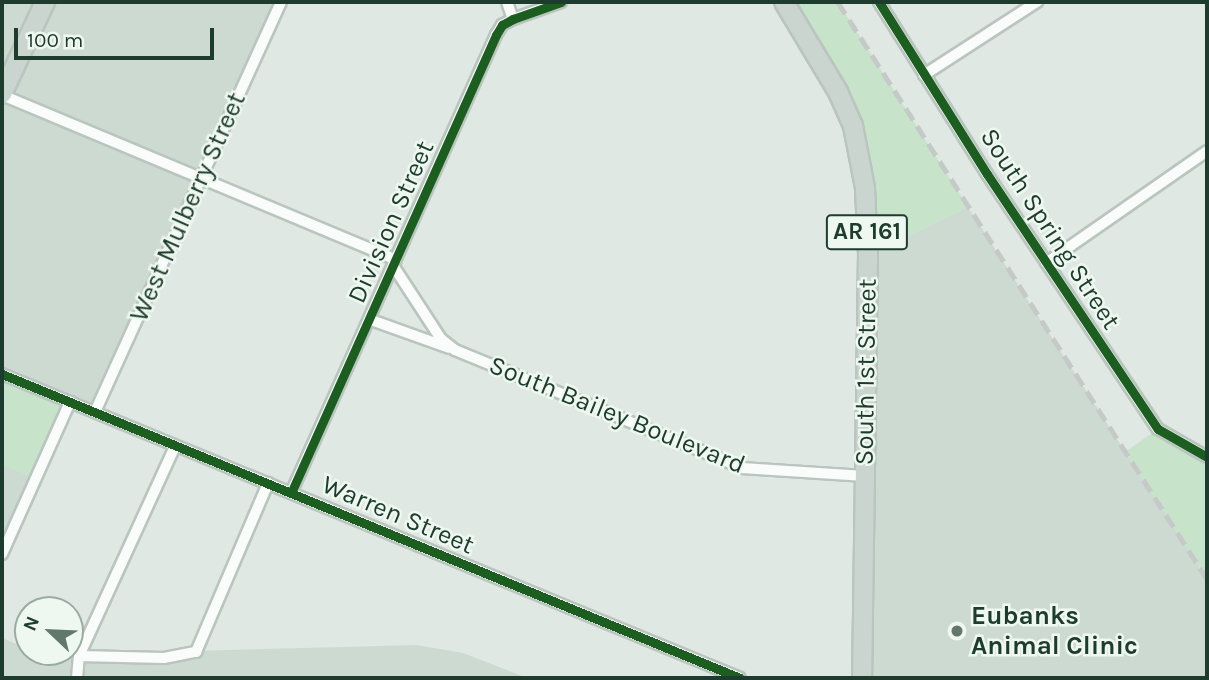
<!DOCTYPE html>
<style>
body{margin:0}
#map{position:relative;width:1209px;height:680px;overflow:hidden;background:#e0e8e3;font-family:Karla,sans-serif}
div>[style]{position:absolute}
.built>*{inset:0;background:#cddad2}
.green>*{inset:0;background:#c7e3ca}
.roads{filter:drop-shadow(2px 0 #bac5bf) drop-shadow(-2px 0 #bac5bf) drop-shadow(0 2px #bac5bf) drop-shadow(0 -2px #bac5bf)}
.street>*{height:10px;margin:-5px;padding:0 5px;transform-origin:5px;border-radius:5px;background:#fafcfb}
.primary>*{height:18px;margin:-9px;padding:0 9px;transform-origin:9px;border-radius:9px;background:#cbd5d0}
.rail>*{height:4.5px;margin-top:-2.25px;transform-origin:0;background:repeating-linear-gradient(90deg,#c5cac8 0 14px,transparent 0 21px)}
.cycleway>*{height:9px;margin:-4.5px;padding:0 4.5px;transform-origin:4.5px;border-radius:4.5px;background:#1b5e20}
.dots>*{width:19px;height:19px;translate:-50% -50%;box-sizing:border-box;border:4px solid #eef7f0;border-radius:50%}
span{translate:-50% -50%;white-space:nowrap;text-align:center;line-height:1.15;-webkit-text-stroke:5px #eef7f0;paint-order:stroke}
.shield-label span{padding:2px 5px;background:#eef7f0;border:2px solid;border-radius:5px;-webkit-text-stroke-width:0}
.shield-label{font-size:24px;color:#1d3c2d;font-weight:700}
.street-label{font-size:26px;color:#1d3c2d}
.poi-label{font-size:26px;color:#1d3c2d;font-weight:700}
.left{translate:0 -50%;text-align:left}
.frame{position:absolute;inset:0;border:4px solid #1d3c2d;pointer-events:none}
.north{position:absolute;left:14px;top:596px;width:70px;height:70px;box-sizing:border-box;background:#eef7f0;border:2px solid #9aaca2;border-radius:50%;rotate:293deg;font-size:19px;font-weight:700;line-height:28px;text-align:center;color:#1d3c2d}
.north::after{content:'';display:block;margin:auto;width:24px;height:32px;background:#61786d;clip-path:polygon(50% 0,100% 100%,50% 72%,0 100%)}
.scale{position:absolute;left:14px;top:28px;width:200px;height:32px;box-sizing:border-box;border:4px solid #1d3c2d;border-top:0;padding-left:9px;font-size:21px;line-height:24px;white-space:nowrap;color:#1d3c2d;-webkit-text-stroke:5px #eef7f0;paint-order:stroke}
</style>
<div id="map">
<div class="built">
<div style="clip-path:polygon(2px 2px,281px 2px,95px 412px,71px 402px,2px 554px)"></div>
<div style="clip-path:polygon(968px 207px,1207px 579px,1207px 678px,862px 678px,868px 255px)"></div>
<div style="clip-path:polygon(2px 638px,28px 649px,28px 652px,43px 655px,416px 645px,463px 653px,527px 678px,2px 678px)"></div>
</div>
<div class="green">
<div style="clip-path:polygon(784px 2px,838px 2px,968px 207px,868px 255px,853px 126px)"></div>
<div style="clip-path:polygon(2px 374px,68px 401px,34px 478px,2px 465px)"></div>
<div style="clip-path:polygon(1158px 429px,1207px 457px,1207px 579px,1125px 452px)"></div>
</div>
<div class="roads">
<div class="street">
<div style="left:507px;top:2px;width:18px;rotate:71deg"></div>
<div style="left:879px;top:2px;width:203px;rotate:57.9deg"></div>
<div style="left:987px;top:174px;width:307px;rotate:56.2deg"></div>
<div style="left:1158px;top:429px;width:56px;rotate:29.7deg"></div>
<div style="left:924px;top:75px;width:135px;rotate:-32.9deg"></div>
<div style="left:2px;top:95px;width:427px;rotate:22.7deg"></div>
<div style="left:1046px;top:263px;width:196px;rotate:-34.8deg"></div>
<div style="left:394px;top:267px;width:86px;rotate:56.9deg"></div>
<div style="left:441px;top:339px;width:18px;rotate:38deg"></div>
<div style="left:455px;top:350px;width:311px;rotate:22.3deg"></div>
<div style="left:743px;top:468px;width:121px;rotate:3.8deg"></div>
<div style="left:371px;top:320px;width:83px;rotate:19.7deg"></div>
<div style="left:2px;top:374px;width:798px;rotate:22.39deg"></div>
<div style="left:95px;top:412px;width:450px;rotate:-65.6deg"></div>
<div style="left:291px;top:493px;width:502px;rotate:-65.89deg"></div>
<div style="left:496px;top:35px;width:12px;rotate:-59deg"></div>
<div style="left:502px;top:25px;width:13px;rotate:-29deg"></div>
<div style="left:513px;top:19px;width:51px;rotate:-19.5deg"></div>
<div style="left:2px;top:554px;width:167px;rotate:-65.9deg"></div>
<div style="left:79px;top:656px;width:85px;rotate:1.3deg"></div>
<div style="left:164px;top:658px;width:33px;rotate:-11deg"></div>
<div style="left:196px;top:652px;width:184px;rotate:-66.9deg"></div>
<div style="left:77px;top:678px;width:22px;rotate:-85deg"></div>
<div style="left:79px;top:656px;width:231px;rotate:-65.4deg"></div>
</div>
<div class="primary">
<div style="left:784px;top:2px;width:105px;rotate:59deg"></div>
<div style="left:838px;top:92px;width:37px;rotate:66deg"></div>
<div style="left:853px;top:126px;width:63px;rotate:79deg"></div>
<div style="left:865px;top:188px;width:67px;rotate:87.4deg"></div>
<div style="left:868px;top:255px;width:423px;rotate:90.8deg"></div>
<div style="left:2px;top:94px;width:102px;rotate:-64.9deg"></div>
</div>
</div>
<div class="rail">
<div style="left:838px;top:2px;width:685px;rotate:57.4deg"></div>
</div>
<div class="cycleway">
<div style="left:879px;top:2px;width:203px;rotate:57.9deg"></div>
<div style="left:987px;top:174px;width:307px;rotate:56.2deg"></div>
<div style="left:1158px;top:429px;width:56px;rotate:29.7deg"></div>
<div style="left:2px;top:374px;width:798px;rotate:22.39deg"></div>
<div style="left:291px;top:493px;width:502px;rotate:-65.89deg"></div>
<div style="left:496px;top:35px;width:12px;rotate:-59deg"></div>
<div style="left:502px;top:25px;width:13px;rotate:-29deg"></div>
<div style="left:513px;top:19px;width:51px;rotate:-19.5deg"></div>
</div>
<div class="dots">
<div style="left:957px;top:631px;background:#61786d"></div>
</div>
<div class="shield-label">
<span style="left:867px;top:232px">AR 161</span>
</div>
<div class="street-label">
<span style="left:188px;top:207px;rotate:-66deg">West Mulberry Street</span>
<span style="left:391px;top:222px;rotate:-66deg">Division Street</span>
<span style="left:1050px;top:229px;rotate:57deg">South Spring Street</span>
<span style="left:866px;top:372px;rotate:-89deg">South 1st Street</span>
<span style="left:617px;top:415px;rotate:22deg">South Bailey Boulevard</span>
<span style="left:398px;top:515px;rotate:23deg">Warren Street</span>
</div>
<div class="poi-label">
<span class="left" style="left:971px;top:631px">Eubanks<br>Animal Clinic</span>
</div>
<div class="frame"></div>
<div class="north">N</div>
<div class="scale">100 m</div>
</div>
